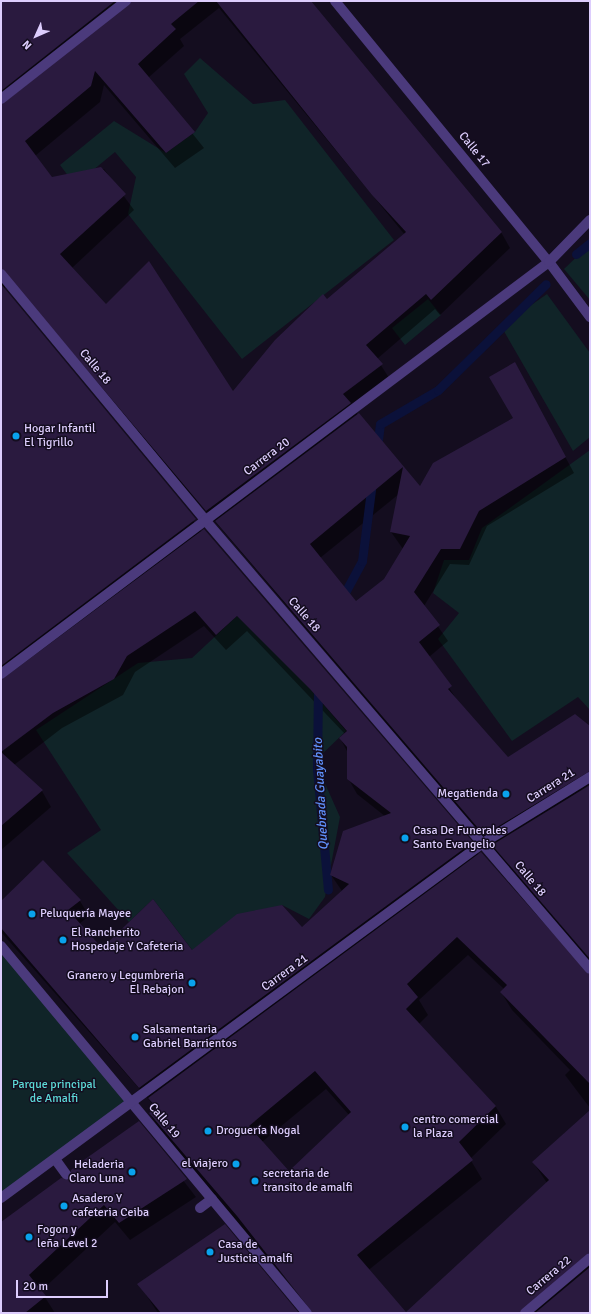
<!DOCTYPE html>
<meta charset="utf-8">
<style>
body{margin:0}
#map{position:relative;width:591px;height:1314px;overflow:hidden;background:#140d1f;font-family:Signika,sans-serif}
div>[style]{position:absolute}
.green>*{inset:0;background:#102428}
.shadow>*{inset:0;background:#0007}
.stream>*{height:9px;margin:-4.5px;padding:0 4.5px;transform-origin:4.5px;border-radius:4.5px;background:#0b113a}
.building>*{inset:0;background:#2a1a3f}
.lane>*{height:10px;margin:-5px;padding:0 5px;transform-origin:5px;border-radius:5px;background:#4b3a7c}
.street>*{height:10px;margin:-5px;padding:0 5px;transform-origin:5px;border-radius:5px;background:#4b3a7c}
.dots>*{width:11px;height:11px;translate:-50% -50%;box-sizing:border-box;border:2px solid #140d1f;border-radius:50%}
span{translate:-50% -50%;white-space:nowrap;text-align:center;line-height:1.15;-webkit-text-stroke:3px #140d1f;paint-order:stroke}
.street-label{font-size:12px;color:#ddcdfd}
.poi-label{font-size:12px;color:#ddcdfd}
.left{translate:0 -50%;text-align:left}
.right{translate:-100% -50%;text-align:right}
.park-label{font-size:12px;color:#5cd9d7}
.water-label{font-size:13px;color:#5f8ff9;font-style:italic}
.frame{position:absolute;inset:0;border:2px solid #ddcdfd;pointer-events:none}
.north{position:absolute;left:16px;top:16px;width:40px;height:40px;-webkit-text-stroke:3px #140d1f;paint-order:stroke;rotate:225deg;font-size:11px;font-weight:700;line-height:16px;text-align:center;color:#ddcdfd}
.north::after{content:'';display:block;margin:auto;width:14px;height:18px;background:#ddcdfd;clip-path:polygon(50% 0,100% 100%,50% 72%,0 100%)}
.scale{position:absolute;left:16px;top:1280px;width:92px;height:18px;box-sizing:border-box;border:2px solid #ddcdfd;border-top:0;padding-left:5px;font-size:12px;line-height:14px;white-space:nowrap;color:#ddcdfd;-webkit-text-stroke:3px #140d1f;paint-order:stroke}
</style>
<div id="map">
<div class="green">
<div style="clip-path:polygon(200px 58px,253px 104px,285px 100px,394px 240px,242px 359px,128px 214px,136px 177px,115px 152px,75px 185px,60px 165px,114px 121px,166px 153px,195px 132px,208px 113px,184px 74px)"></div>
<div style="clip-path:polygon(590px 244px,590px 300px,564px 269px)"></div>
<div style="clip-path:polygon(547px 294px,590px 353px,590px 437px,573px 451px,501px 326px)"></div>
<div style="clip-path:polygon(428px 299px,441px 315px,405px 345px,392px 328px)"></div>
<div style="clip-path:polygon(590px 450px,590px 710px,578px 697px,512px 741px,438px 639px,459px 613px,433px 593px,444px 560px,469px 560px,482px 528px)"></div>
<div style="clip-path:polygon(237px 616px,301px 678px,346px 731px,315px 761px,340px 817px,325px 897px,309px 919px,282px 905px,193px 951px,153px 899px,129px 922px,67px 853px,101px 830px,36px 730px,138px 663px,192px 658px)"></div>
<div style="clip-path:polygon(1px 946px,131px 1102px,1px 1198px)"></div>
</div>
<div class="shadow">
<div style="clip-path:polygon(evenodd,1px 1px,309px 1px,501px 232px,510px 248px,440px 315px,435px 309px,377px 359px,391px 381px,353px 409px,420px 488px,514px 419px,523px 379px,574px 473px,487px 526px,469px 565px,450px 564px,424px 606px,448px 641px,429px 657px,459px 703px,507px 759px,590px 727px,590px 784px,571px 797px,590px 820px,590px 964px,218px 525px,5px 285px,5px 290px,202px 532px,479px 855px,585px 974px,590px 975px,590px 1108px,565px 1075px,570px 1070px,512px 1010px,501px 992px,504px 989px,468px 955px,419px 1000px,428px 1015px,419px 1024px,496px 1107px,506px 1124px,470px 1159px,482px 1179px,315px 1313px,161px 1132px,150px 1114px,156px 1110px,151px 1102px,1px 932px,1px 902px,43px 862px,80px 901px,89px 916px,79px 924px,102px 949px,192px 951px,302px 929px,342px 891px,331px 875px,386px 817px,357px 794px,348px 778px,348px 753px,340px 738px,345px 734px,247px 631px,226px 650px,204px 626px,135px 672px,123px 695px,62px 728px,14px 765px,42px 791px,51px 807px,1px 850px,1px 678px,5px 680px,1px 674px,1px 1px,219px 8px,405px 235px,327px 301px,233px 392px,106px 306px,72px 268px,134px 210px,104px 169px,52px 178px,35px 156px,100px 102px,104px 85px,175px 168px,204px 148px,148px 78px,184px 46px,180px 39px,219px 8px,1px 1px,399px 494px,391px 532px,403px 549px,385px 580px,356px 602px,320px 558px,399px 494px,1px 1px,326px 1089px,349px 1115px,289px 1173px,262px 1142px,326px 1089px)"></div>
<div style="clip-path:polygon(590px 1111px,590px 1313px,406px 1313px,547px 1183px,533px 1162px)"></div>
<div style="clip-path:polygon(138px 1122px,196px 1197px,130px 1240px,115px 1222px,41px 1291px,55px 1313px,1px 1313px,1px 1223px,71px 1180px)"></div>
<div style="clip-path:polygon(139px 1284px,295px 1313px,158px 1313px)"></div>
</div>
<div class="stream">
<div style="left:576px;top:254px;width:18px;rotate:-38deg"></div>
<div style="left:377px;top:448px;width:24px;rotate:-83deg"></div>
<div style="left:380px;top:424px;width:67px;rotate:-30.4deg"></div>
<div style="left:438px;top:390px;width:151px;rotate:-44.5deg"></div>
<div style="left:342px;top:598px;width:42px;rotate:-61.6deg"></div>
<div style="left:362px;top:561px;width:80px;rotate:-82.8deg"></div>
<div style="left:318px;top:687px;width:82px;rotate:90.7deg"></div>
<div style="left:317px;top:769px;width:121px;rotate:84.8deg"></div>
</div>
<div class="building">
<div style="clip-path:polygon(1px 1px,115px 1px,1px 91px)"></div>
<div style="clip-path:polygon(132px 1px,199px 1px,171px 24px,176px 29px,138px 64px,195px 132px,166px 153px,95px 71px,91px 86px,25px 141px,52px 177px,101px 167px,126px 194px,60px 254px,106px 304px,149px 261px,233px 391px,275px 340px,323px 294px,327px 299px,406px 232px,372px 195px,216px 1px,311px 1px,502px 232px,431px 300px,426px 294px,366px 345px,383px 364px,343px 394px,351px 403px,206px 511px,1px 268px,1px 105px)"></div>
<div style="clip-path:polygon(1px 284px,196px 519px,1px 666px)"></div>
<div style="clip-path:polygon(evenodd,515px 362px,566px 457px,479px 511px,460px 549px,441px 549px,414px 592px,440px 625px,419px 642px,452px 686px,448px 689px,508px 757px,575px 714px,590px 726px,590px 771px,484px 835px,215px 521px,359px 413px,420px 486px,433px 463px,513px 418px,489px 377px,515px 362px,403px 467px,390px 532px,410px 536px,384px 579px,356px 601px,310px 544px,403px 467px)"></div>
<div style="clip-path:polygon(204px 529px,473px 842px,139px 1088px,1px 928px,1px 901px,43px 860px,81px 900px,68px 910px,102px 948px,153px 899px,192px 950px,237px 914px,282px 905px,302px 927px,349px 884px,330px 875px,343px 831px,391px 813px,347px 779px,347px 747px,339px 738px,347px 731px,310px 689px,237px 616px,216px 635px,195px 611px,127px 656px,114px 679px,53px 713px,1px 752px,43px 790px,1px 826px,1px 680px)"></div>
<div style="clip-path:polygon(590px 785px,590px 959px,492px 845px)"></div>
<div style="clip-path:polygon(evenodd,481px 852px,590px 975px,590px 1084px,500px 992px,507px 985px,457px 937px,407px 984px,418px 997px,406px 1009px,496px 1106px,459px 1142px,473px 1160px,357px 1255px,406px 1312px,549px 1180px,532px 1162px,590px 1110px,590px 1252px,519px 1313px,313px 1313px,237px 1216px,149px 1113px,157px 1108px,148px 1098px,481px 852px,315px 1071px,351px 1112px,289px 1171px,249px 1126px,315px 1071px)"></div>
<div style="clip-path:polygon(139px 1121px,187px 1179px,119px 1223px,104px 1205px,29px 1275px,46px 1296px,25px 1313px,1px 1313px,1px 1222px,61px 1178px,70px 1179px,71px 1170px,81px 1162px)"></div>
<div style="clip-path:polygon(225px 1224px,299px 1313px,161px 1313px,137px 1284px)"></div>
<div style="clip-path:polygon(590px 1267px,590px 1313px,535px 1313px)"></div>
</div>
<div class="lane">
<div style="left:55px;top:1159px;width:19px;rotate:54deg"></div>
<div style="left:200px;top:1208px;width:15px;rotate:-37deg"></div>
</div>
<div class="street">
<div style="left:335px;top:1px;width:338px;rotate:50.7deg"></div>
<div style="left:549px;top:262px;width:69px;rotate:53.3deg"></div>
<div style="left:1px;top:99px;width:159px;rotate:-38.1deg"></div>
<div style="left:1px;top:274px;width:320px;rotate:50.3deg"></div>
<div style="left:205px;top:520px;width:591px;rotate:49.39deg"></div>
<div style="left:1px;top:674px;width:686px;rotate:-36.94deg"></div>
<div style="left:549px;top:262px;width:59px;rotate:-45.7deg"></div>
<div style="left:1px;top:946px;width:478px;rotate:50.2deg"></div>
<div style="left:1px;top:1198px;width:599px;rotate:-36.37deg"></div>
<div style="left:483px;top:843px;width:126px;rotate:-31.7deg"></div>
<div style="left:525px;top:1313px;width:85px;rotate:-40.2deg"></div>
</div>
<div class="dots">
<div style="left:16px;top:436px;background:#09a2ec"></div>
<div style="left:506px;top:794px;background:#09a2ec"></div>
<div style="left:405px;top:838px;background:#09a2ec"></div>
<div style="left:32px;top:914px;background:#09a2ec"></div>
<div style="left:63px;top:940px;background:#09a2ec"></div>
<div style="left:192px;top:983px;background:#09a2ec"></div>
<div style="left:135px;top:1037px;background:#09a2ec"></div>
<div style="left:405px;top:1127px;background:#09a2ec"></div>
<div style="left:208px;top:1131px;background:#09a2ec"></div>
<div style="left:236px;top:1164px;background:#09a2ec"></div>
<div style="left:132px;top:1172px;background:#09a2ec"></div>
<div style="left:255px;top:1181px;background:#09a2ec"></div>
<div style="left:64px;top:1206px;background:#09a2ec"></div>
<div style="left:29px;top:1237px;background:#09a2ec"></div>
<div style="left:210px;top:1252px;background:#09a2ec"></div>
</div>
<div class="street-label">
<span style="left:474px;top:150px;rotate:51deg">Calle 17</span>
<span style="left:95px;top:367px;rotate:50deg">Calle 18</span>
<span style="left:267px;top:457px;rotate:-37deg">Carrera 20</span>
<span style="left:304px;top:615px;rotate:49deg">Calle 18</span>
<span style="left:551px;top:786px;rotate:-32deg">Carrera 21</span>
<span style="left:530px;top:879px;rotate:50deg">Calle 18</span>
<span style="left:285px;top:973px;rotate:-36deg">Carrera 21</span>
<span style="left:164px;top:1121px;rotate:50deg">Calle 19</span>
<span style="left:549px;top:1276px;rotate:-40deg">Carrera 22</span>
</div>
<div class="poi-label">
<span class="left" style="left:24px;top:436px">Hogar Infantil<br>El Tigrillo</span>
<span class="right" style="left:498px;top:794px">Megatienda</span>
<span class="left" style="left:413px;top:838px">Casa De Funerales<br>Santo Evangelio</span>
<span class="left" style="left:40px;top:914px">Peluquería Mayee</span>
<span class="left" style="left:71px;top:940px">El Rancherito<br>Hospedaje Y Cafeteria</span>
<span class="right" style="left:184px;top:983px">Granero y Legumbreria<br>El Rebajon</span>
<span class="left" style="left:143px;top:1037px">Salsamentaria<br>Gabriel Barrientos</span>
<span class="left" style="left:413px;top:1127px">centro comercial<br>la Plaza</span>
<span class="left" style="left:216px;top:1131px">Droguería Nogal</span>
<span class="right" style="left:228px;top:1164px">el viajero</span>
<span class="right" style="left:124px;top:1172px">Heladeria<br>Claro Luna</span>
<span class="left" style="left:263px;top:1181px">secretaria de<br>transito de amalfi</span>
<span class="left" style="left:72px;top:1206px">Asadero Y<br>cafeteria Ceiba</span>
<span class="left" style="left:37px;top:1237px">Fogon y<br>leña Level 2</span>
<span class="left" style="left:218px;top:1252px">Casa de<br>Justicia amalfi</span>
</div>
<div class="park-label">
<span style="left:54px;top:1092px">Parque principal<br>de Amalfi</span>
</div>
<div class="water-label">
<span style="left:321px;top:794px;rotate:-93deg">Quebrada Guayabito</span>
</div>
<div class="frame"></div>
<div class="north">N</div>
<div class="scale">20 m</div>
</div>
